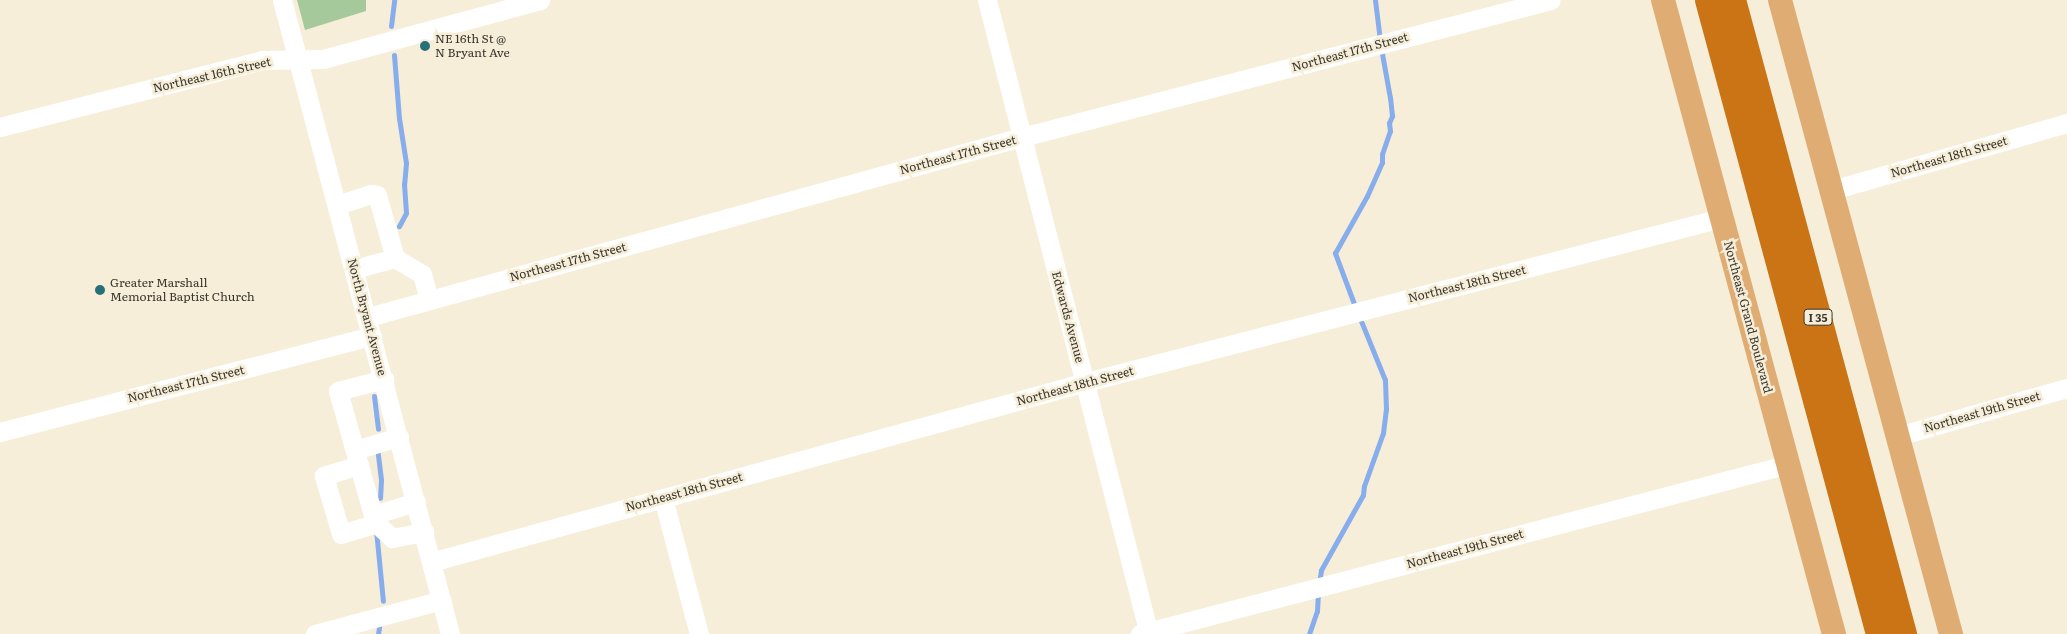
<!DOCTYPE html>
<style>
body{margin:0}
#map{position:relative;width:2067px;height:634px;overflow:hidden;background:#f6eed8;font-family:Literata,serif}
div>[style]{position:absolute}
.green>*{inset:0;background:#a5c99b}
.stream>*{height:5px;margin:-2.5px;padding:0 2.5px;transform-origin:2.5px;border-radius:2.5px;background:#87aded}
.minor>*{height:19px;margin:-9.5px;padding:0 9.5px;transform-origin:9.5px;border-radius:9.5px;background:#fff}
.major>*{height:24px;margin:-12px;padding:0 12px;transform-origin:12px;border-radius:12px;background:#dfac73}
.highway>*{height:28px;margin:-14px;padding:0 14px;transform-origin:14px;border-radius:14px;background:#ca7416}
.dots>*{width:14px;height:14px;translate:-50% -50%;box-sizing:border-box;border:2px solid #f6eed8;border-radius:50%}
span{translate:-50% -50%;white-space:nowrap;text-align:center;line-height:1.15;-webkit-text-stroke:5px #f6eed8;paint-order:stroke}
.shield-label span{padding:1px 4px;background:#f6eed8;border:1px solid;border-radius:4px;-webkit-text-stroke-width:0}
.shield-label{font-size:11px;color:#39362e;font-weight:700}
.poi-label{font-size:12px;color:#39362e}
.left{translate:0 -50%;text-align:left}
.street-label{font-size:12px;color:#39362e}
</style>
<div id="map">
<div class="green">
<div style="clip-path:polygon(297px 0,366px 0,366px 11px,305px 30px)"></div>
</div>
<div class="stream">
<div style="left:1375px;top:0;width:40px;rotate:82.9deg"></div>
<div style="left:391px;top:26px;width:26px;rotate:-83deg"></div>
<div style="left:394px;top:55px;width:63px;rotate:85.5deg"></div>
<div style="left:399px;top:118px;width:46px;rotate:81.2deg"></div>
<div style="left:406px;top:163px;width:21px;rotate:95deg"></div>
<div style="left:404px;top:184px;width:29px;rotate:86deg"></div>
<div style="left:406px;top:213px;width:15px;rotate:118deg"></div>
<div style="left:1356px;top:309px;width:60px;rotate:-110.6deg"></div>
<div style="left:1335px;top:253px;width:65px;rotate:-60.7deg"></div>
<div style="left:1367px;top:196px;width:37px;rotate:-66deg"></div>
<div style="left:1382px;top:162px;width:8px;rotate:-90deg"></div>
<div style="left:1382px;top:154px;width:24px;rotate:-71deg"></div>
<div style="left:1390px;top:131px;width:8px;rotate:-97deg"></div>
<div style="left:1389px;top:123px;width:8px;rotate:-67deg"></div>
<div style="left:1392px;top:116px;width:18px;rotate:-96deg"></div>
<div style="left:1390px;top:98px;width:51px;rotate:-100.2deg"></div>
<div style="left:374px;top:396px;width:33px;rotate:83deg"></div>
<div style="left:377px;top:447px;width:33px;rotate:83deg"></div>
<div style="left:381px;top:480px;width:18px;rotate:93deg"></div>
<div style="left:376px;top:530px;width:71px;rotate:84.4deg"></div>
<div style="left:1319px;top:583px;width:13px;rotate:-81deg"></div>
<div style="left:1321px;top:570px;width:86px;rotate:-60.8deg"></div>
<div style="left:1363px;top:495px;width:9px;rotate:-84deg"></div>
<div style="left:1364px;top:486px;width:56px;rotate:-70.3deg"></div>
<div style="left:1383px;top:433px;width:24px;rotate:-83deg"></div>
<div style="left:1386px;top:409px;width:29px;rotate:-92deg"></div>
<div style="left:1385px;top:380px;width:69px;rotate:-112.1deg"></div>
<div style="left:378px;top:634px;width:12px;rotate:-81deg"></div>
<div style="left:1309px;top:634px;width:24px;rotate:-71deg"></div>
<div style="left:1317px;top:611px;width:20px;rotate:-87deg"></div>
</div>
<div class="minor">
<div style="left:282px;top:0;width:656px;rotate:75.16deg"></div>
<div style="left:987px;top:0;width:654px;rotate:75.67deg"></div>
<div style="left:0;top:127px;width:271px;rotate:-14.3deg"></div>
<div style="left:263px;top:60px;width:60px;rotate:-1deg"></div>
<div style="left:323px;top:59px;width:225px;rotate:-15.2deg"></div>
<div style="left:1832px;top:190px;width:244px;rotate:-15.9deg"></div>
<div style="left:337px;top:205px;width:36px;rotate:-18deg"></div>
<div style="left:371px;top:194px;width:6px;rotate:9deg"></div>
<div style="left:377px;top:195px;width:66px;rotate:74.1deg"></div>
<div style="left:395px;top:258px;width:31px;rotate:31deg"></div>
<div style="left:422px;top:274px;width:27px;rotate:75deg"></div>
<div style="left:354px;top:269px;width:42px;rotate:-15deg"></div>
<div style="left:368px;top:317px;width:678px;rotate:-15.39deg"></div>
<div style="left:1022px;top:137px;width:546px;rotate:-14.52deg"></div>
<div style="left:0;top:432px;width:384px;rotate:-14.5deg"></div>
<div style="left:1898px;top:436px;width:176px;rotate:-15.9deg"></div>
<div style="left:355px;top:450px;width:46px;rotate:-16.5deg"></div>
<div style="left:359px;top:465px;width:37px;rotate:163deg"></div>
<div style="left:324px;top:476px;width:60px;rotate:73.7deg"></div>
<div style="left:341px;top:534px;width:37px;rotate:-17deg"></div>
<div style="left:663px;top:498px;width:141px;rotate:75.2deg"></div>
<div style="left:416px;top:502px;width:45px;rotate:163.2deg"></div>
<div style="left:373px;top:515px;width:9px;rotate:69deg"></div>
<div style="left:376px;top:523px;width:22px;rotate:43deg"></div>
<div style="left:392px;top:538px;width:33px;rotate:-11deg"></div>
<div style="left:373px;top:515px;width:129px;rotate:-105.8deg"></div>
<div style="left:338px;top:391px;width:48px;rotate:-14.6deg"></div>
<div style="left:431px;top:562px;width:679px;rotate:-15.37deg"></div>
<div style="left:1086px;top:382px;width:656px;rotate:-14.48deg"></div>
<div style="left:315px;top:634px;width:131px;rotate:-15deg"></div>
<div style="left:1140px;top:634px;width:671px;rotate:-14.68deg"></div>
</div>
<div class="major">
<div style="left:1663px;top:0;width:657px;rotate:74.91deg"></div>
<div style="left:1780px;top:0;width:657px;rotate:74.91deg"></div>
</div>
<div class="highway">
<div style="left:1709px;top:0;width:657px;rotate:74.91deg"></div>
<div style="left:1732px;top:0;width:657px;rotate:74.91deg"></div>
</div>
<div class="dots">
<div style="left:425px;top:46px;background:#277079"></div>
<div style="left:100px;top:290px;background:#277079"></div>
</div>
<div class="shield-label">
<span style="left:1818px;top:317px">I 35</span>
</div>
<div class="poi-label">
<span class="left" style="left:435px;top:46px">NE 16th St @<br>N Bryant Ave</span>
<span class="left" style="left:110px;top:290px">Greater Marshall<br>Memorial Baptist Church</span>
</div>
<div class="street-label">
<span style="left:1350px;top:52px;rotate:-15deg">Northeast 17th Street</span>
<span style="left:212px;top:75px;rotate:-13deg">Northeast 16th Street</span>
<span style="left:958px;top:155px;rotate:-15deg">Northeast 17th Street</span>
<span style="left:1949px;top:157px;rotate:-16deg">Northeast 18th Street</span>
<span style="left:568px;top:262px;rotate:-15deg">Northeast 17th Street</span>
<span style="left:1467px;top:284px;rotate:-14deg">Northeast 18th Street</span>
<span style="left:367px;top:317px;rotate:75deg">North Bryant Avenue</span>
<span style="left:1068px;top:317px;rotate:75deg">Edwards Avenue</span>
<span style="left:1748px;top:317px;rotate:75deg">Northeast Grand Boulevard</span>
<span style="left:186px;top:384px;rotate:-14deg">Northeast 17th Street</span>
<span style="left:1075px;top:386px;rotate:-15deg">Northeast 18th Street</span>
<span style="left:1982px;top:412px;rotate:-16deg">Northeast 19th Street</span>
<span style="left:684px;top:492px;rotate:-15deg">Northeast 18th Street</span>
<span style="left:1465px;top:549px;rotate:-15deg">Northeast 19th Street</span>
</div>
</div>
